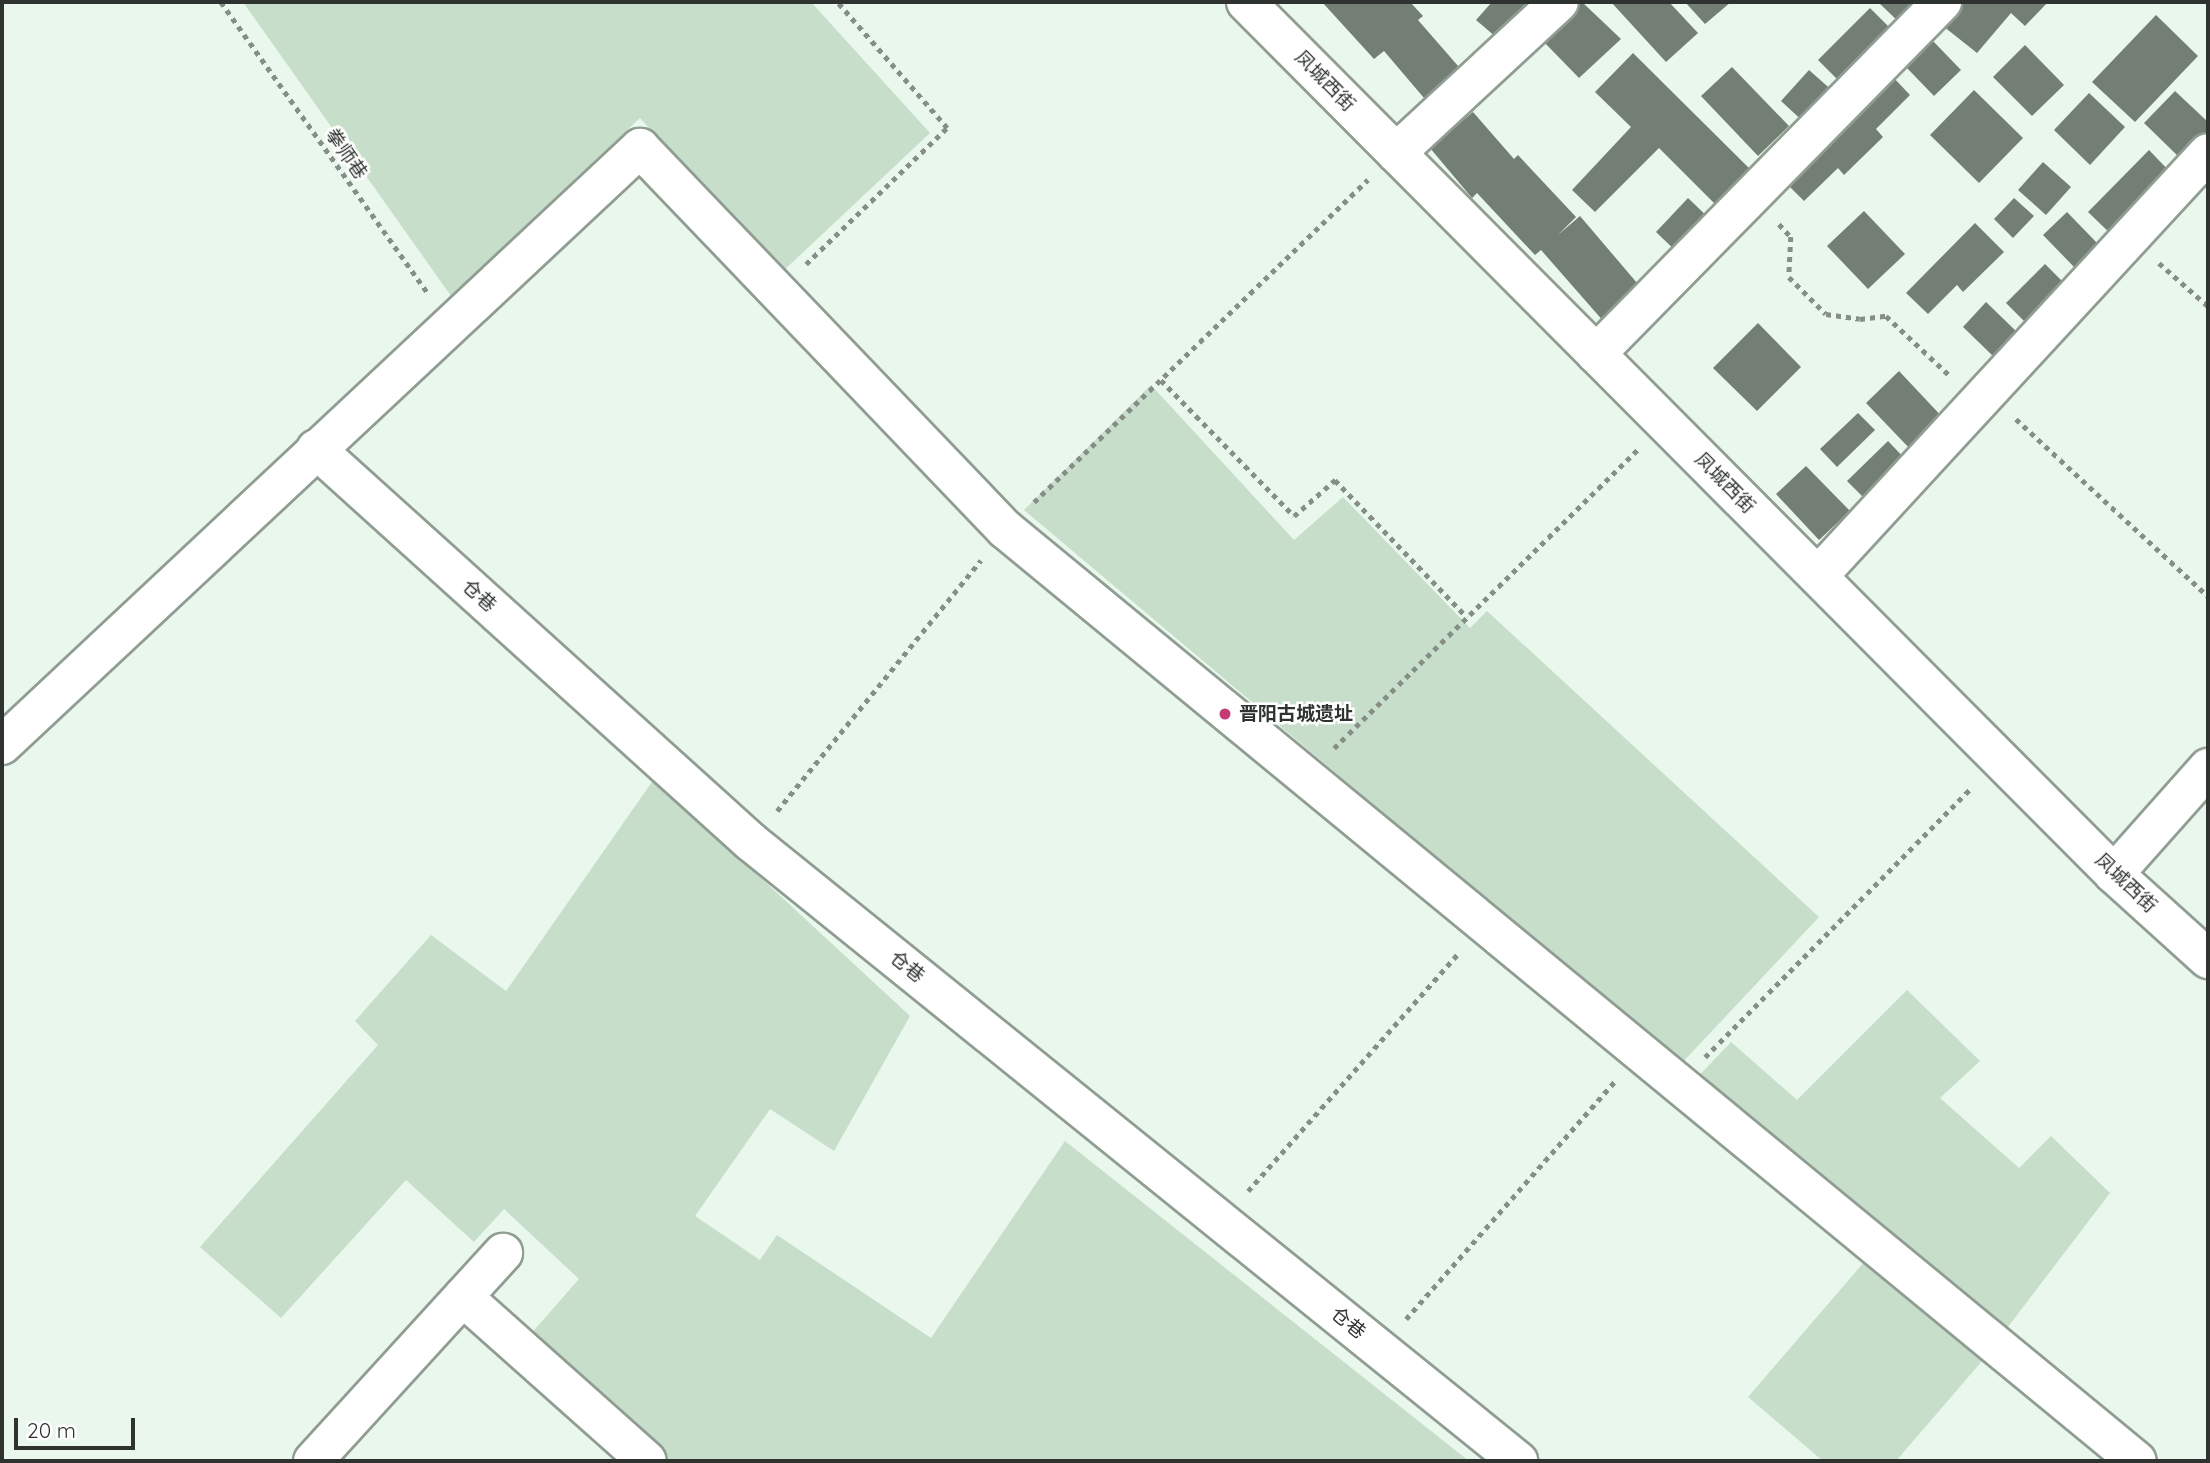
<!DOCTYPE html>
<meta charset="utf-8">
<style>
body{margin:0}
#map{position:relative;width:2210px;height:1463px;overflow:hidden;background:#eaf7ec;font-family:Quicksand,"Noto Sans SC",sans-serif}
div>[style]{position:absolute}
.green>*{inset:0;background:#c7deca}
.building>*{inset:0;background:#737f75}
.path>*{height:4.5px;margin-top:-2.25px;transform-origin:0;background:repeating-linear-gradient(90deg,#868f87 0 5px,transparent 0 10px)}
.roads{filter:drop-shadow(2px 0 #909d92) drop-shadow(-2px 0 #909d92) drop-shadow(0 2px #909d92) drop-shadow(0 -2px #909d92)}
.minor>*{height:38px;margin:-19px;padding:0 19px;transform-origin:19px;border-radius:19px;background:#fff}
.dots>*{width:19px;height:19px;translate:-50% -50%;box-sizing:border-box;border:4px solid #fff;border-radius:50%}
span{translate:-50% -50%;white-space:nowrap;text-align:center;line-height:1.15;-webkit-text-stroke:5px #fff;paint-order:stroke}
.street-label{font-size:19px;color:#2e332f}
.poi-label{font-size:19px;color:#2e332f;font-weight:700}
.left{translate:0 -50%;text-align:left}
.frame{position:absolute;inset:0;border:4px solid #2e332f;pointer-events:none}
.scale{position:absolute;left:14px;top:1418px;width:121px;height:32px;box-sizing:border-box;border:4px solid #2e332f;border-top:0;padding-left:9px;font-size:21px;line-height:24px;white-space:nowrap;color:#2e332f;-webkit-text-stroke:5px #fff;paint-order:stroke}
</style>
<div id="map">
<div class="green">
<div style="clip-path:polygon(243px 2px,811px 2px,930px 133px,781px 273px,640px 118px,451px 296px)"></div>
<div style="clip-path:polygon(1151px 385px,1294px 540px,1343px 497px,1470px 628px,1487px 611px,1819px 917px,1681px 1064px,1024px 510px)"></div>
<div style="clip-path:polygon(654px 779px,910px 1016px,834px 1151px,770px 1109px,695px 1216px,760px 1260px,777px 1235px,931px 1338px,1065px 1141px,1469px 1461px,666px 1461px,529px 1336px,579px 1279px,504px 1209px,474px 1242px,406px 1180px,281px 1318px,200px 1247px,378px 1045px,355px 1021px,431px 935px,506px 991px)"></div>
<div style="clip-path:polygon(1907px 990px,1980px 1061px,1940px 1098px,2019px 1168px,2051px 1136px,2110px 1193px,2001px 1336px,1693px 1082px,1731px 1042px,1797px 1100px)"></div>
<div style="clip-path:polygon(1865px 1261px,1982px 1361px,1896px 1461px,1823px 1461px,1748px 1397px)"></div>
</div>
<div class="building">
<div style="clip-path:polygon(1322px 2px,1410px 2px,1423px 16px,1418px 20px,1465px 74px,1430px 105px,1384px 51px,1374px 59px)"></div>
<div style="clip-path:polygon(1492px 2px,1522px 2px,1532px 10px,1503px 43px,1476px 20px)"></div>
<div style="clip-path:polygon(1582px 2px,1621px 39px,1579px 78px,1542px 40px)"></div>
<div style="clip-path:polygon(1611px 2px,1669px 2px,1698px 33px,1666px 62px)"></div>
<div style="clip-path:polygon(1685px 2px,1731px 2px,1705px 24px)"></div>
<div style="clip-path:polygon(1878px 2px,1925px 2px,1902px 25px)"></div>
<div style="clip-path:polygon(1963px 2px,2048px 2px,2025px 26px,2011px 13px,1977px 53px,1943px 26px)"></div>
<div style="clip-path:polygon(1870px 8px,1898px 36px,1846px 88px,1818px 60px)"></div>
<div style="clip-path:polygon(2156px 15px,2198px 56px,2135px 122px,2092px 82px)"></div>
<div style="clip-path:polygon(1933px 41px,1961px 70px,1934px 96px,1906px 67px)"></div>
<div style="clip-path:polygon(2025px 45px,2064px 85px,2032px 116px,1993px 77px)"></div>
<div style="clip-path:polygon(1633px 53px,1756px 175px,1721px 210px,1659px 148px,1595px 212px,1572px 190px,1631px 127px,1595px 92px)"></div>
<div style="clip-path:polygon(1732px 67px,1789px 126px,1758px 156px,1701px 96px)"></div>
<div style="clip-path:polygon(1809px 70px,1835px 93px,1807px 125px,1781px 101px)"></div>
<div style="clip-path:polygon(1891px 75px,1910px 95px,1876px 129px,1883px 137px,1844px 175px,1838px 168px,1804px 201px,1784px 181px)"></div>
<div style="clip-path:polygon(1974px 90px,2023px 138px,1979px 183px,1930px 135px)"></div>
<div style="clip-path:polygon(2175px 91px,2208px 122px,2208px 131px,2181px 159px,2144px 123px)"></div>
<div style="clip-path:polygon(2089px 93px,2125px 127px,2090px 165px,2054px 130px)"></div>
<div style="clip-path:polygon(1473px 112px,1514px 159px,1518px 155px,1576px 217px,1558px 235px,1580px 216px,1643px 290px,1605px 323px,1541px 250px,1535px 255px,1477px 193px,1472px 198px,1430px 148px)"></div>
<div style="clip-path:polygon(2149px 150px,2175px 177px,2114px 237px,2088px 212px)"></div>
<div style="clip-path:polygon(2043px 162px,2071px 187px,2046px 215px,2018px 190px)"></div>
<div style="clip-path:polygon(1688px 198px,1712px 221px,1680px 255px,1656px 232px)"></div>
<div style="clip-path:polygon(2014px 198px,2034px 216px,2013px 238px,1994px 219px)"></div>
<div style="clip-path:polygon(1864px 211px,1905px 254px,1868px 289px,1827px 246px)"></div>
<div style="clip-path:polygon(2067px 212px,2099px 245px,2075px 268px,2043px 235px)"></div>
<div style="clip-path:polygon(1975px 223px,2004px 252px,1963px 292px,1957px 285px,1928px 314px,1906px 293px)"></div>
<div style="clip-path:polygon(2045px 264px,2066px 285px,2027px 324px,2006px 303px)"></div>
<div style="clip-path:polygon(1986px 302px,2018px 333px,1994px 357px,1963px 327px)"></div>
<div style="clip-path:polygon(1758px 323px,1801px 367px,1757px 411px,1713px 368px)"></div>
<div style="clip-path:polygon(1899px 371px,1946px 421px,1913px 452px,1866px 403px)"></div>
<div style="clip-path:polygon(1858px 413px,1875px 430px,1837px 467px,1820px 449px)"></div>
<div style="clip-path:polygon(1888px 441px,1908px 462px,1868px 502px,1847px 481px)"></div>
<div style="clip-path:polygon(1806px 466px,1850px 511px,1819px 540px,1776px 494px)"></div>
</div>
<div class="path">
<div style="left:221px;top:2px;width:356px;rotate:54.6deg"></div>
<div style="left:1779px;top:224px;width:18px;rotate:47deg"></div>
<div style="left:1791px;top:237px;width:40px;rotate:92.9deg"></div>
<div style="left:1789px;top:277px;width:52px;rotate:45deg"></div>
<div style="left:1826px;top:314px;width:34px;rotate:8deg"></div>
<div style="left:1860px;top:319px;width:26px;rotate:-7deg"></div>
<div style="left:1886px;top:316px;width:86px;rotate:43.1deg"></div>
<div style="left:2159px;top:263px;width:65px;rotate:41.3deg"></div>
<div style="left:806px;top:264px;width:196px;rotate:-44deg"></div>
<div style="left:947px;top:128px;width:167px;rotate:-131.1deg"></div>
<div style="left:1161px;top:380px;width:190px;rotate:45.6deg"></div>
<div style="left:1294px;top:516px;width:55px;rotate:-41.3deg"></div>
<div style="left:1335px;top:480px;width:190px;rotate:46.1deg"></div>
<div style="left:2016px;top:419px;width:261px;rotate:42.7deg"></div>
<div style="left:1034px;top:502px;width:464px;rotate:-44deg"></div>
<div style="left:1334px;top:748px;width:425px;rotate:-44.5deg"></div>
<div style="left:777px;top:811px;width:323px;rotate:-50.9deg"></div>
<div style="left:1705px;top:1057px;width:380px;rotate:-45.3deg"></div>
<div style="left:1248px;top:1191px;width:317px;rotate:-48.5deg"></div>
<div style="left:1406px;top:1319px;width:317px;rotate:-48.7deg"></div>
</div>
<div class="roads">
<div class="minor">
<div style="left:1246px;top:2px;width:1230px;rotate:45.13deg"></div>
<div style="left:2114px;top:874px;width:127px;rotate:42.1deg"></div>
<div style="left:1396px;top:153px;width:222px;rotate:-42.8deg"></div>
<div style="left:1596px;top:354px;width:494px;rotate:-45.5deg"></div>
<div style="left:316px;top:449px;width:586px;rotate:42.1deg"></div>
<div style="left:751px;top:842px;width:986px;rotate:38.9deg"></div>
<div style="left:1818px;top:576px;width:575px;rotate:-47.32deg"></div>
<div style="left:2px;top:745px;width:874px;rotate:-43.1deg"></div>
<div style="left:640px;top:148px;width:528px;rotate:46.23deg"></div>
<div style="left:1005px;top:529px;width:1466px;rotate:39.47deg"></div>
<div style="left:2114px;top:874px;width:142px;rotate:-48.4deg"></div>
<div style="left:463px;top:1297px;width:246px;rotate:41.7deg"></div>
<div style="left:313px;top:1461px;width:282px;rotate:-47.6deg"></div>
</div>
</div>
<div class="dots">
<div style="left:1225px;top:714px;background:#c43a72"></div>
</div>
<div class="street-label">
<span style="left:1325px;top:81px;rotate:45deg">凤城西街</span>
<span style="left:346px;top:154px;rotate:55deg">拳师巷</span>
<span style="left:1725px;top:483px;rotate:45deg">凤城西街</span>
<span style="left:479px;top:596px;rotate:42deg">仓巷</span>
<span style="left:2126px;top:883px;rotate:43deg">凤城西街</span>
<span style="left:907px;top:967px;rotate:39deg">仓巷</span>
<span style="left:1348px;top:1323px;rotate:39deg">仓巷</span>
</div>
<div class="poi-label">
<span class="left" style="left:1239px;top:714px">晋阳古城遗址</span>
</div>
<div class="frame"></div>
<div class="scale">20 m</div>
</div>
